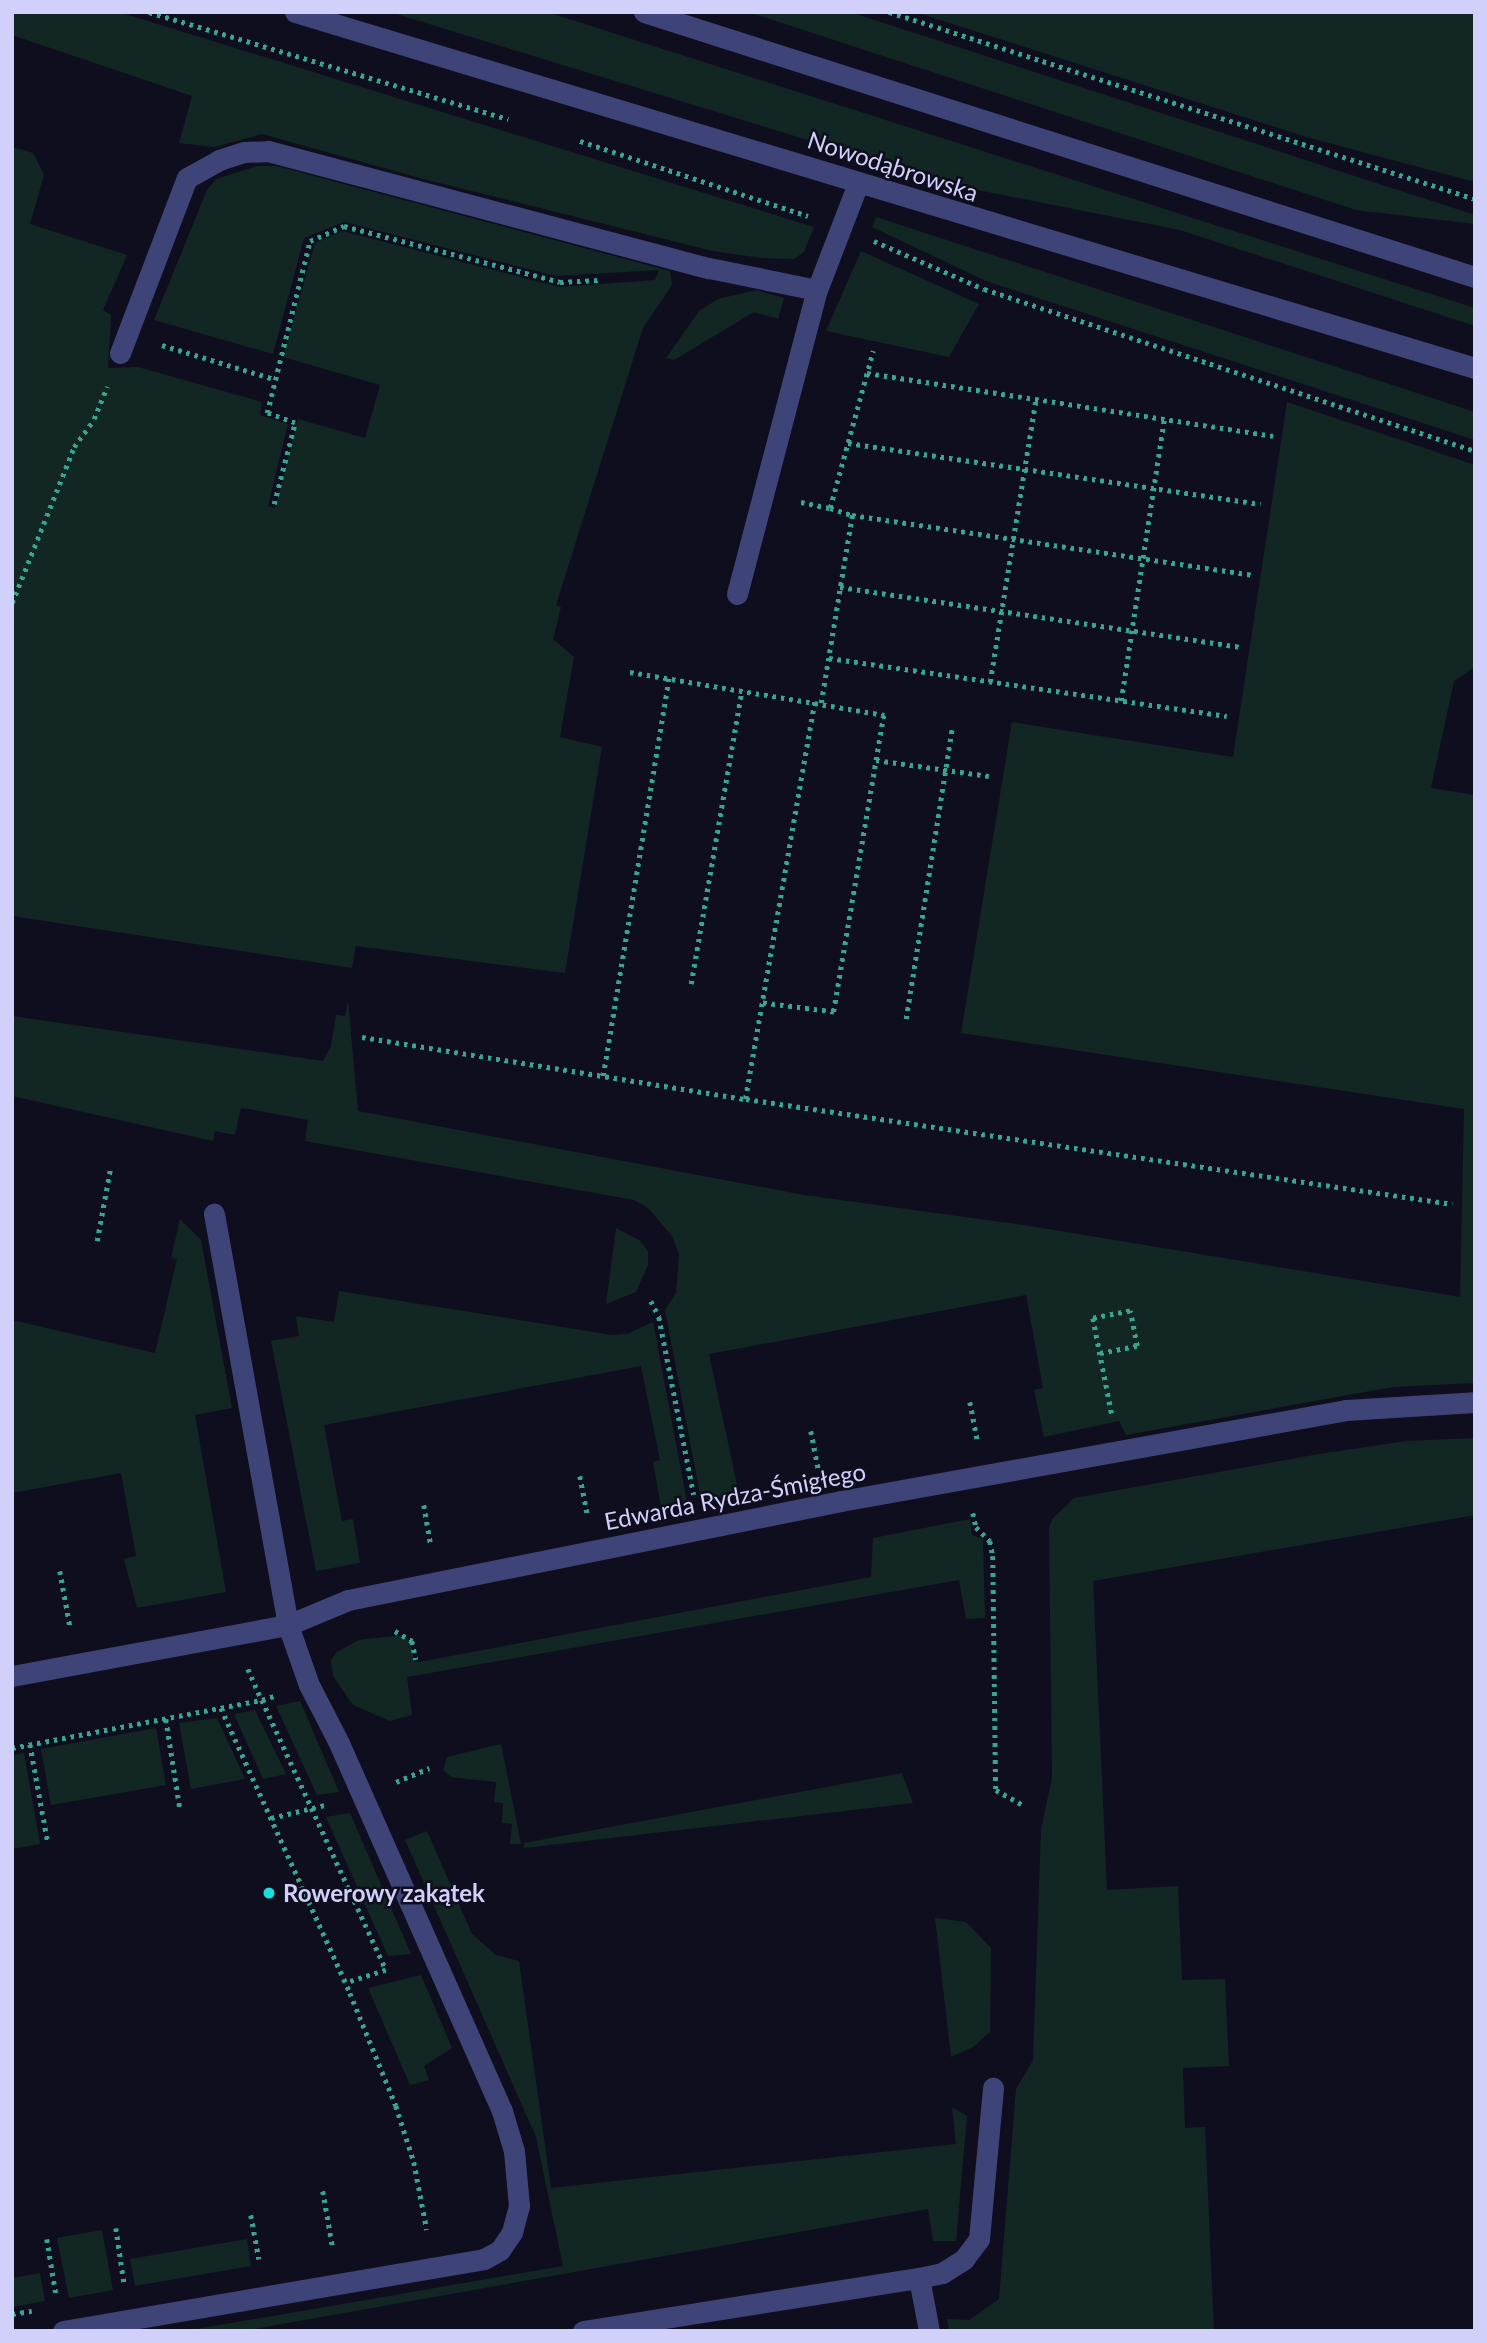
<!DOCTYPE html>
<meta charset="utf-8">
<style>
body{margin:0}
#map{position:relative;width:1487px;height:2343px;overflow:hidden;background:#0f0e1e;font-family:Lato,sans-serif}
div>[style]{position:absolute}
.green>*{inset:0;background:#122723}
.path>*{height:4.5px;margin-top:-2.25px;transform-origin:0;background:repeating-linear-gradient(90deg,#39a590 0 3.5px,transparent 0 8.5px)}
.minor>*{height:21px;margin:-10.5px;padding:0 10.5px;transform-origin:10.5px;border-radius:10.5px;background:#3e4378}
.dots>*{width:19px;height:19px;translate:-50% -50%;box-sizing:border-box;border:4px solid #0f0e1e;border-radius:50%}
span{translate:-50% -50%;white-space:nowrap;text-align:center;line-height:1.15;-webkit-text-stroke:5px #0f0e1e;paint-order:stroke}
.street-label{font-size:24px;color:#d0d0fa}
.poi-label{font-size:24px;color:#d0d0fa;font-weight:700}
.left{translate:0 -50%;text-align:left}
.frame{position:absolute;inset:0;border:14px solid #d0d0fa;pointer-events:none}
</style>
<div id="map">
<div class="green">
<div style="clip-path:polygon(12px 12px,119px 12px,814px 227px,804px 252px,794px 259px,761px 258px,713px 251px,423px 179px,262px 134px,214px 147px,179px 143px,192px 96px,12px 35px)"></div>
<div style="clip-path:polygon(390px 12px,547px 12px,1475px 308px,1475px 326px,1180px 230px,958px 186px)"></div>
<div style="clip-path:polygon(748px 12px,850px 12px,1475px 215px,1475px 224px,1356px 210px)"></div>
<div style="clip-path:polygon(915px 12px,1475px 12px,1475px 182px,1310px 138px)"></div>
<div style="clip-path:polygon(12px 147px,33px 153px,44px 175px,30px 224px,127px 255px,103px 310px,111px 315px,108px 368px,138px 367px,262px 402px,260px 415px,288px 424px,268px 506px,275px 508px,298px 419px,365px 438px,380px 385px,283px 357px,315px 243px,342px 231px,559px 287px,655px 280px,659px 270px,556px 276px,344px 222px,304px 238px,273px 354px,154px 320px,207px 190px,216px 179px,258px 166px,276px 166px,670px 271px,672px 285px,643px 328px,556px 605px,561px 607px,553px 639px,574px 657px,560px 737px,602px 747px,565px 973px,356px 946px,352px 968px,12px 916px)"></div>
<div style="clip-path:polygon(876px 217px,1475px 412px,1475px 440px,986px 281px,872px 227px)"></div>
<div style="clip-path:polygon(861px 251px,979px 304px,949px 357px,826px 331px)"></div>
<div style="clip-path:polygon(756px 290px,784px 298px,778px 319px,754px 312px,674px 360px,666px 358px,699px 311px,718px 299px)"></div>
<div style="clip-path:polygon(1287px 402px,1475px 465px,1475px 667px,1454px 681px,1431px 788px,1475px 795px,1475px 1383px,1393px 1387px,1126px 1435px,1119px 1421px,1044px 1437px,1034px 1390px,1043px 1388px,1026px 1295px,709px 1354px,739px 1494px,701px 1500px,665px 1310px,676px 1293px,679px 1254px,672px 1236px,648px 1208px,634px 1200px,305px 1141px,308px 1120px,249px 1109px,241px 1108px,235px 1135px,215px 1131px,213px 1141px,12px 1096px,12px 1016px,323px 1061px,331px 1046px,336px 1015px,345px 1016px,348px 1000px,358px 1111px,804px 1195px,1030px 1226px,1460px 1297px,1464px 1109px,961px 1033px,1012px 722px,1233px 757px)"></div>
<div style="clip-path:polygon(180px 1219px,201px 1240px,232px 1408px,195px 1415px,226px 1592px,137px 1608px,124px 1559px,136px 1556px,121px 1473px,12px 1493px,12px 1320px,155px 1353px,177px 1259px,171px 1258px)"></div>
<div style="clip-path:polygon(616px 1228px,639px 1240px,648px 1251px,648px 1265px,636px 1292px,606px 1304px)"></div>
<div style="clip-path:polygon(339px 1291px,612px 1335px,627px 1334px,653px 1322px,687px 1502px,661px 1507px,653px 1462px,660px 1460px,641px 1366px,324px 1425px,342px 1521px,353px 1519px,360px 1563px,316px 1571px,271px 1341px,299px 1336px,296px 1316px,334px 1322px)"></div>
<div style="clip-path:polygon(1475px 1438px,1475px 1515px,1093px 1581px,1107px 1890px,1178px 1886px,1182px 1980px,1225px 1979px,1229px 2066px,1183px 2068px,1185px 2128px,1205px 2127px,1214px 2331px,949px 2331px,947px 2319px,969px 2320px,999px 2299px,1016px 2089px,1033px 2060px,1041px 1829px,1052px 1778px,1049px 1528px,1053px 1518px,1074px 1498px,1319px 1454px,1406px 1441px)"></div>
<div style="clip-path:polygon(970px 1519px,972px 1535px,983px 1539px,985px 1618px,966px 1619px,959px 1580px,914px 1588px,407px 1677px,412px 1715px,390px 1721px,353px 1705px,333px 1676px,331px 1660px,337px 1652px,359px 1640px,404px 1635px,411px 1643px,414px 1662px,419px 1662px,871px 1577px,873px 1538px)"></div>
<div style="clip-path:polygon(300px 1701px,339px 1792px,317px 1795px,276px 1706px)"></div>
<div style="clip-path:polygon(255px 1710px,286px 1774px,263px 1779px,234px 1714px)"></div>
<div style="clip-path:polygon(217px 1718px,245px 1779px,191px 1789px,179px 1723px)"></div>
<div style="clip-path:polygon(156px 1728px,166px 1785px,51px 1805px,41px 1749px)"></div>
<div style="clip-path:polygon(501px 1744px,521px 1844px,510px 1844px,512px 1824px,502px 1823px,503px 1803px,494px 1802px,496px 1782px,451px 1777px,443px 1770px,447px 1757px)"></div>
<div style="clip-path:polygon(24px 1753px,40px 1844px,12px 1849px,12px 1755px)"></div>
<div style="clip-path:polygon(902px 1773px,913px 1803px,524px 1848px,524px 1843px)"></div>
<div style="clip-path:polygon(350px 1813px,411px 1954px,388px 1956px,326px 1817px)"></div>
<div style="clip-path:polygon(427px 1831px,472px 1934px,496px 1955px,519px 1961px,551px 2188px,956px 2144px,952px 2107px,967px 2116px,956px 2241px,933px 2241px,928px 2209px,243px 2331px,185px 2331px,563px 2266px,536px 2137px,405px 1840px)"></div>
<div style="clip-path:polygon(935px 1918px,966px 1922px,991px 1948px,990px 2032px,973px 2047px,951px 2057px)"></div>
<div style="clip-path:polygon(421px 1975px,452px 2048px,424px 2066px,429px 2080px,410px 2085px,368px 1988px)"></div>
<div style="clip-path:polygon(102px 2230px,113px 2290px,69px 2298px,57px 2238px)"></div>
<div style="clip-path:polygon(247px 2239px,251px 2266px,135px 2286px,130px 2259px)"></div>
<div style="clip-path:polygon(40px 2273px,45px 2301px,12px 2307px,12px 2278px)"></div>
</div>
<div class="path">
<div style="left:149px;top:12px;width:375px;rotate:16.6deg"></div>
<div style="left:889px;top:12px;width:615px;rotate:17.7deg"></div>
<div style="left:580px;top:141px;width:240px;rotate:18.2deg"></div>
<div style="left:874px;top:241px;width:120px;rotate:23.6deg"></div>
<div style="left:984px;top:289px;width:517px;rotate:18.26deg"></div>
<div style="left:162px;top:345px;width:117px;rotate:16.9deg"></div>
<div style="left:867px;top:373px;width:411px;rotate:8.8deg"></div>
<div style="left:848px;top:443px;width:417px;rotate:8.4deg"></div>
<div style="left:801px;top:502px;width:30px;rotate:12deg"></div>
<div style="left:830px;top:508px;width:163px;rotate:-74.7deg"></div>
<div style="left:274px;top:504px;width:84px;rotate:-75.5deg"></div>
<div style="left:295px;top:423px;width:30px;rotate:-160deg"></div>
<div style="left:267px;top:413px;width:177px;rotate:-76deg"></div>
<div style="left:310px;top:241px;width:37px;rotate:-24deg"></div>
<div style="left:344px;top:226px;width:223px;rotate:14.5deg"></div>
<div style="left:560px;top:282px;width:39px;rotate:-3deg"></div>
<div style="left:830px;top:508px;width:23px;rotate:18deg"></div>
<div style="left:852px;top:515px;width:404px;rotate:8.5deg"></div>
<div style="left:840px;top:587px;width:407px;rotate:8.5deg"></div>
<div style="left:12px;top:603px;width:168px;rotate:-68.3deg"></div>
<div style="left:74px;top:447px;width:34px;rotate:-54deg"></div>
<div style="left:94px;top:419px;width:35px;rotate:-68deg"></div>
<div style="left:829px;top:658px;width:402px;rotate:8.3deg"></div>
<div style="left:630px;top:672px;width:258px;rotate:9.6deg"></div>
<div style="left:884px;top:715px;width:301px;rotate:99.6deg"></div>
<div style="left:834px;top:1012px;width:72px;rotate:-172.8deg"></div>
<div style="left:990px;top:682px;width:287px;rotate:-80.8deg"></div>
<div style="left:1121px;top:701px;width:285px;rotate:-81.3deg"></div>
<div style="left:815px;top:702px;width:403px;rotate:99.9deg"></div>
<div style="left:746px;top:1099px;width:714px;rotate:8.46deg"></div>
<div style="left:821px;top:703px;width:191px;rotate:-80.6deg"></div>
<div style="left:876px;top:760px;width:114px;rotate:8.1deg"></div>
<div style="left:691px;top:984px;width:298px;rotate:-80.2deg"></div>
<div style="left:906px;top:1019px;width:295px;rotate:-81deg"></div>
<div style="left:362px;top:1037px;width:389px;rotate:9.2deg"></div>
<div style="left:603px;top:1076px;width:403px;rotate:-80.6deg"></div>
<div style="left:97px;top:1241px;width:72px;rotate:-79.6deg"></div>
<div style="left:651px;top:1301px;width:18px;rotate:63deg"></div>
<div style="left:659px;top:1317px;width:181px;rotate:78.9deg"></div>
<div style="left:1100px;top:1353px;width:38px;rotate:-11deg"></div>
<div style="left:1137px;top:1346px;width:36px;rotate:-101deg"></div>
<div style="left:1130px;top:1311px;width:38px;rotate:169deg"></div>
<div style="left:1093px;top:1318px;width:99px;rotate:78.9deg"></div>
<div style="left:970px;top:1402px;width:38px;rotate:79deg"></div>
<div style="left:811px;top:1431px;width:38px;rotate:79deg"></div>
<div style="left:580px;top:1476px;width:38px;rotate:79deg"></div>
<div style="left:424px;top:1505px;width:42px;rotate:80.3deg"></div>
<div style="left:973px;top:1513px;width:14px;rotate:78deg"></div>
<div style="left:976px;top:1527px;width:20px;rotate:45deg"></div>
<div style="left:990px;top:1541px;width:15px;rotate:79deg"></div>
<div style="left:993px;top:1556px;width:234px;rotate:89.3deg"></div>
<div style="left:996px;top:1790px;width:31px;rotate:29deg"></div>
<div style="left:60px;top:1571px;width:56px;rotate:79.7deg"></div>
<div style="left:395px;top:1631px;width:20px;rotate:30deg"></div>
<div style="left:412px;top:1641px;width:19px;rotate:78deg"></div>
<div style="left:248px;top:1669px;width:34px;rotate:66deg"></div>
<div style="left:262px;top:1700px;width:13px;rotate:-18deg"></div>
<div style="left:221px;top:1708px;width:313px;rotate:65.6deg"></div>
<div style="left:350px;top:1993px;width:122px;rotate:67.8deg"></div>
<div style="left:396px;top:2106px;width:59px;rotate:72.2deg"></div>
<div style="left:414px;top:2162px;width:69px;rotate:79.2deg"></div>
<div style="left:166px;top:1719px;width:90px;rotate:81.1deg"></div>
<div style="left:30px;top:1744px;width:101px;rotate:79.7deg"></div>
<div style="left:12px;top:1748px;width:255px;rotate:-10.9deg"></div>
<div style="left:262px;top:1700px;width:297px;rotate:65.3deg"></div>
<div style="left:386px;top:1970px;width:42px;rotate:162deg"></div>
<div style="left:396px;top:1782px;width:36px;rotate:-23deg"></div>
<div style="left:271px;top:1818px;width:56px;rotate:-13.5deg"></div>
<div style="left:323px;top:2191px;width:59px;rotate:80.2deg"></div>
<div style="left:251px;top:2215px;width:45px;rotate:79.7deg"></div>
<div style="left:116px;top:2228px;width:55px;rotate:81.6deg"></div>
<div style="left:47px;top:2239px;width:56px;rotate:80.7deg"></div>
<div style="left:12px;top:2314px;width:20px;rotate:-9deg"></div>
</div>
<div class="minor">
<div style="left:295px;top:12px;width:1233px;rotate:16.79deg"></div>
<div style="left:644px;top:12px;width:872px;rotate:17.69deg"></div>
<div style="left:120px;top:353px;width:187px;rotate:-69.1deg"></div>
<div style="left:187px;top:178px;width:37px;rotate:-29deg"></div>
<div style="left:219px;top:160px;width:26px;rotate:-18deg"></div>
<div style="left:244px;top:152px;width:24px;rotate:-2deg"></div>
<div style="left:268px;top:151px;width:456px;rotate:14.9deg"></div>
<div style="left:709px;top:268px;width:110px;rotate:11.5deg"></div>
<div style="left:737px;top:594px;width:314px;rotate:-75.3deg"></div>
<div style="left:817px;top:290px;width:115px;rotate:-69deg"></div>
<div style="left:12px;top:1676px;width:281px;rotate:-10.5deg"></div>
<div style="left:288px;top:1625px;width:65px;rotate:-22.6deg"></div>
<div style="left:348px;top:1600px;width:503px;rotate:-11.35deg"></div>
<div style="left:841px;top:1501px;width:513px;rotate:-10.21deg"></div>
<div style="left:1346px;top:1410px;width:129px;rotate:-3.5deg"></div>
<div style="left:63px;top:2331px;width:427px;rotate:-9.7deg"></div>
<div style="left:484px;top:2259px;width:18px;rotate:-29deg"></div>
<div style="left:500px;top:2250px;width:22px;rotate:-56deg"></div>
<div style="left:512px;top:2232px;width:27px;rotate:-75deg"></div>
<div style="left:519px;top:2206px;width:55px;rotate:-95.2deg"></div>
<div style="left:514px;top:2151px;width:42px;rotate:-106.7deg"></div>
<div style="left:502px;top:2111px;width:402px;rotate:-113.9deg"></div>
<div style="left:339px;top:1743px;width:65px;rotate:-117.3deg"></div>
<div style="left:309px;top:1685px;width:64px;rotate:-109.3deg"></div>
<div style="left:288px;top:1625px;width:418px;rotate:-100.2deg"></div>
<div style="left:583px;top:2331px;width:340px;rotate:-9deg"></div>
<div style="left:929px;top:2331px;width:54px;rotate:-100.7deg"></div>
<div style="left:919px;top:2278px;width:24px;rotate:-12deg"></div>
<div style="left:942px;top:2273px;width:26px;rotate:-32deg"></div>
<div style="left:964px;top:2259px;width:25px;rotate:-53deg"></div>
<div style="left:979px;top:2239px;width:152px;rotate:-84.7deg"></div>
</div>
<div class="dots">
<div style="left:269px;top:1893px;background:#16e0da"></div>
</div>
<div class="street-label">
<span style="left:893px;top:166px;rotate:18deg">Nowodąbrowska</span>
<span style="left:735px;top:1496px;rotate:-11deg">Edwarda Rydza-Śmigłego</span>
</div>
<div class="poi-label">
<span class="left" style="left:283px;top:1893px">Rowerowy zakątek</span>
</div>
<div class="frame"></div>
</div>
